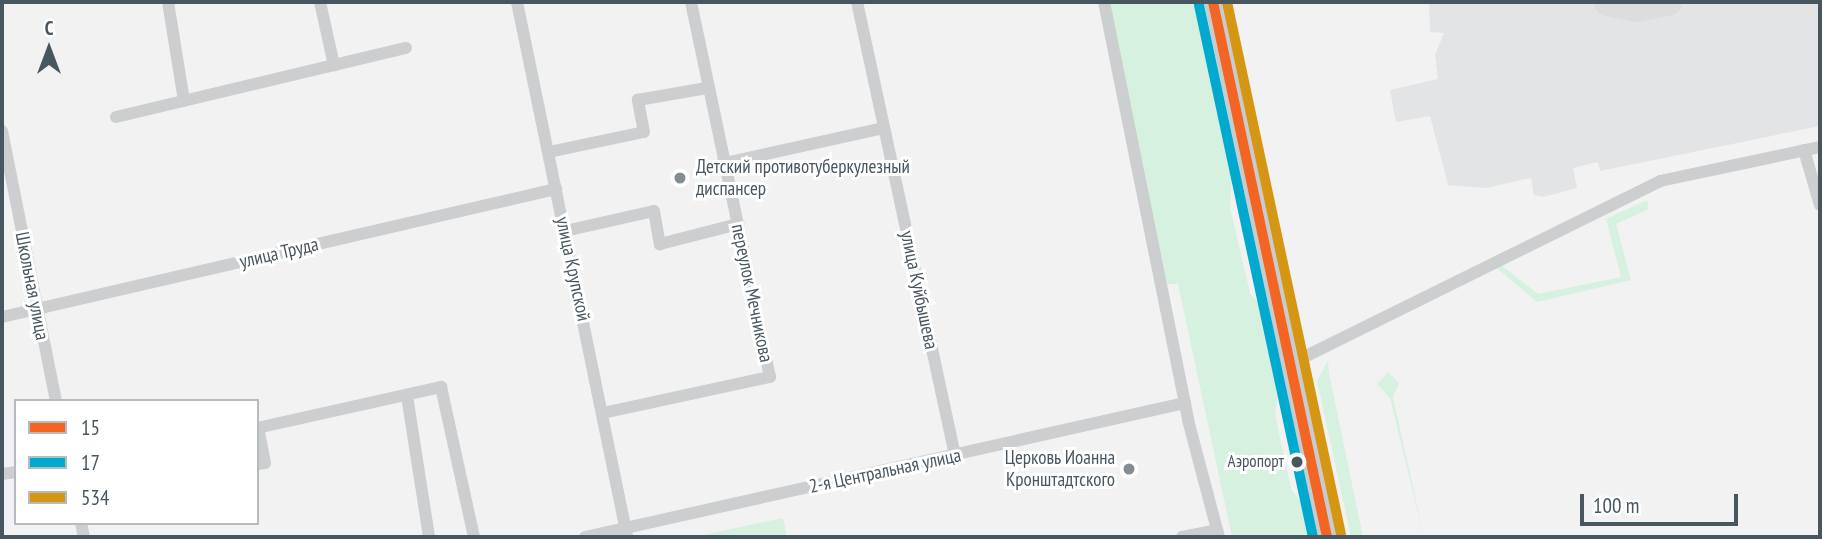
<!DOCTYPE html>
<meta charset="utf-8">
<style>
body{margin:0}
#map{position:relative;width:1822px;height:539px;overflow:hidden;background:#f2f2f2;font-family:"PT Sans Narrow",sans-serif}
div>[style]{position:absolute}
.airport>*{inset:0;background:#e2e4e5}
.green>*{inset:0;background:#d6f1df}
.taxiway>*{height:28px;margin:-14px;padding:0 14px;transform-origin:14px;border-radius:14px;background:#dcddde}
.street>*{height:12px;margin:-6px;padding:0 6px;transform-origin:6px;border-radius:6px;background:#ccced0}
.primary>*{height:19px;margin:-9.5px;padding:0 9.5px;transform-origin:9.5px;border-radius:9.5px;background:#c8cccf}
.bus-1>*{height:10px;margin:-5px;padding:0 5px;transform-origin:5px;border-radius:5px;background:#f26522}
.bus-2>*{height:10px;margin:-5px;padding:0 5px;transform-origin:5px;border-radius:5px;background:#00a9ce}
.bus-3>*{height:10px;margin:-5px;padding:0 5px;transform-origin:5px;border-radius:5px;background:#d49613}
.dots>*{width:19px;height:19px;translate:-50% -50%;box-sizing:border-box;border:4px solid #fff;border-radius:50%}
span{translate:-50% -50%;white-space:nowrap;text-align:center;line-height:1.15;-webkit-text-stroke:6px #fff;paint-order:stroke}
.bus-label{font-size:17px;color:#48565f}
.right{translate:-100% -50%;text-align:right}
.poi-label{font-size:19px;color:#48565f}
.left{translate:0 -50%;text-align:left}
.street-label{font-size:19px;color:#48565f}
.frame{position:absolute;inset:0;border:4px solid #48565f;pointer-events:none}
.legend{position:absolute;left:14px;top:399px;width:245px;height:126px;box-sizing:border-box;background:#fff;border:2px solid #b6bbbf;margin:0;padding:9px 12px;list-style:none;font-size:21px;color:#48565f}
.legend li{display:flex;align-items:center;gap:14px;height:35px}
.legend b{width:35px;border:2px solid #b6bbbf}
.north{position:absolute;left:14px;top:14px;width:70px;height:70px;-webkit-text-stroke:5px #fff;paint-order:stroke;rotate:0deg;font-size:19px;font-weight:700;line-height:28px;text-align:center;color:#48565f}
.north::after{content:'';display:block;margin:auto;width:24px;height:32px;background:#48565f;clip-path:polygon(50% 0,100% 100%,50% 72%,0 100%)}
.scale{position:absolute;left:1580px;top:494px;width:158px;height:32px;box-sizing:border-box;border:4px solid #48565f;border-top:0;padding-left:9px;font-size:21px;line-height:24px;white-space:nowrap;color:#48565f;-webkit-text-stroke:5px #fff;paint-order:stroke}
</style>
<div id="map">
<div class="airport">
<div style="clip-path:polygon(1429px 2px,1820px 2px,1820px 126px,1600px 171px,1598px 162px,1573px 168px,1577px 188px,1543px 197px,1534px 195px,1531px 178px,1486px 188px,1448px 185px,1430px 116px,1396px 122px,1390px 90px,1438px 79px,1435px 55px,1444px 33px,1430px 32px)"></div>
</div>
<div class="green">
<div style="clip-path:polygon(1108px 2px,1199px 2px,1233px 163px,1230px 207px,1250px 293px,1263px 309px,1279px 385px,1275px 414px,1291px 489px,1304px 506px,1310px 537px,1232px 537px,1178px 284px,1167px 284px)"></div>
<div style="clip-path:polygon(1647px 200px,1649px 209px,1616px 224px,1631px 280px,1537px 302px,1497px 268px,1502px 266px,1538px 294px,1621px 277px,1606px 219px)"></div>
<div style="clip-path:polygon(1328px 360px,1329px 373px,1363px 537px,1351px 537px,1317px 381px)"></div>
<div style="clip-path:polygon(1388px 372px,1399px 383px,1393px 397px,1424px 537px,1390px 398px,1377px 384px)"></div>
<div style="clip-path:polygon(783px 518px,787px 537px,694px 537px)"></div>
</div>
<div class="taxiway">
<div style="left:1608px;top:2px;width:29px;rotate:12deg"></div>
<div style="left:1636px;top:8px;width:33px;rotate:-11deg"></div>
</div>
<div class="street">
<div style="left:168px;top:2px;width:100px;rotate:80.8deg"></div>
<div style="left:320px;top:2px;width:65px;rotate:77.5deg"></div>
<div style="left:517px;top:2px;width:545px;rotate:78.36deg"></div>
<div style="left:857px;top:2px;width:463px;rotate:77.8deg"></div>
<div style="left:1104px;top:2px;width:426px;rotate:78.6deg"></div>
<div style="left:1188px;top:420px;width:121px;rotate:75.2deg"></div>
<div style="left:116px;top:117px;width:298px;rotate:-13.4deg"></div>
<div style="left:2px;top:131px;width:275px;rotate:78.7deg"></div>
<div style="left:1804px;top:150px;width:57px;rotate:73.8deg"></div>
<div style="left:549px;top:152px;width:97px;rotate:-11.9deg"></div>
<div style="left:644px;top:132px;width:33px;rotate:-101deg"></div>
<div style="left:638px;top:100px;width:70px;rotate:-9.9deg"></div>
<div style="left:721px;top:164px;width:166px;rotate:-12.5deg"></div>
<div style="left:565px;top:231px;width:91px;rotate:-12.7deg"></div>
<div style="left:654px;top:211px;width:34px;rotate:80deg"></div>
<div style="left:660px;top:244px;width:81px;rotate:-14.4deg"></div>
<div style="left:2px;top:317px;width:569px;rotate:-13.01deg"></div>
<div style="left:1290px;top:364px;width:413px;rotate:-26.3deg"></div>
<div style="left:1660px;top:181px;width:164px;rotate:-12deg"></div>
<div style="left:407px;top:396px;width:143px;rotate:81.1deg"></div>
<div style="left:603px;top:413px;width:171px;rotate:-12.2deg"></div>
<div style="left:770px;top:377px;width:383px;rotate:-101.9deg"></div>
<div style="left:257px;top:428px;width:189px;rotate:-12.6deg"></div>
<div style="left:441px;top:387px;width:154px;rotate:77.6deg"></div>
<div style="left:257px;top:464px;width:8px;rotate:-7deg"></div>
<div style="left:265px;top:463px;width:36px;rotate:-101deg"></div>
<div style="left:2px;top:474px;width:14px;rotate:-8deg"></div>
<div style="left:81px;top:523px;width:14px;rotate:78deg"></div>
<div style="left:585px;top:537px;width:615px;rotate:-12.59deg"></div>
<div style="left:1182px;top:537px;width:36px;rotate:-11deg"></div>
</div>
<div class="primary">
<div style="left:1213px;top:2px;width:547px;rotate:77.97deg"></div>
</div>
<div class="bus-1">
<div style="left:1213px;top:2px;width:547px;rotate:77.97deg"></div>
</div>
<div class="bus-2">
<div style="left:1199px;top:5px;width:544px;rotate:77.91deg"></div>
</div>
<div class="bus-3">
<div style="left:1227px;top:2px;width:544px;rotate:77.91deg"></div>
</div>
<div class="dots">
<div style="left:680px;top:178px;background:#848d92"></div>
<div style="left:1297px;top:462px;background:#48565f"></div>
<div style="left:1129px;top:469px;background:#848d92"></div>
</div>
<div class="bus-label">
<span class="right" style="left:1284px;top:462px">Аэропорт</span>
</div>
<div class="poi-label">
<span class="left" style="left:696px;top:178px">Детский противотуберкулезный<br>диспансер</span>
<span class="right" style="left:1115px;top:469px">Церковь Иоанна<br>Кронштадтского</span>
</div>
<div class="street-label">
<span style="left:279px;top:253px;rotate:-13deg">улица Труда</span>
<span style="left:573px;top:269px;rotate:78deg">улица Крупской</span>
<span style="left:32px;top:286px;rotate:79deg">Школьная улица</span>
<span style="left:919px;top:290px;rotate:78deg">улица Куйбышева</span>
<span style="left:752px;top:293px;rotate:78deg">переулок Мечникова</span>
<span style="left:885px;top:471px;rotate:-12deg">2-я Центральная улица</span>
</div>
<div class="frame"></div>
<ul class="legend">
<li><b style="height:9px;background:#f26522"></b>15</li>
<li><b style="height:9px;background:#00a9ce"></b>17</li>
<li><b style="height:9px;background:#d49613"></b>534</li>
</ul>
<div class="north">С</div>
<div class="scale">100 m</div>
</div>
